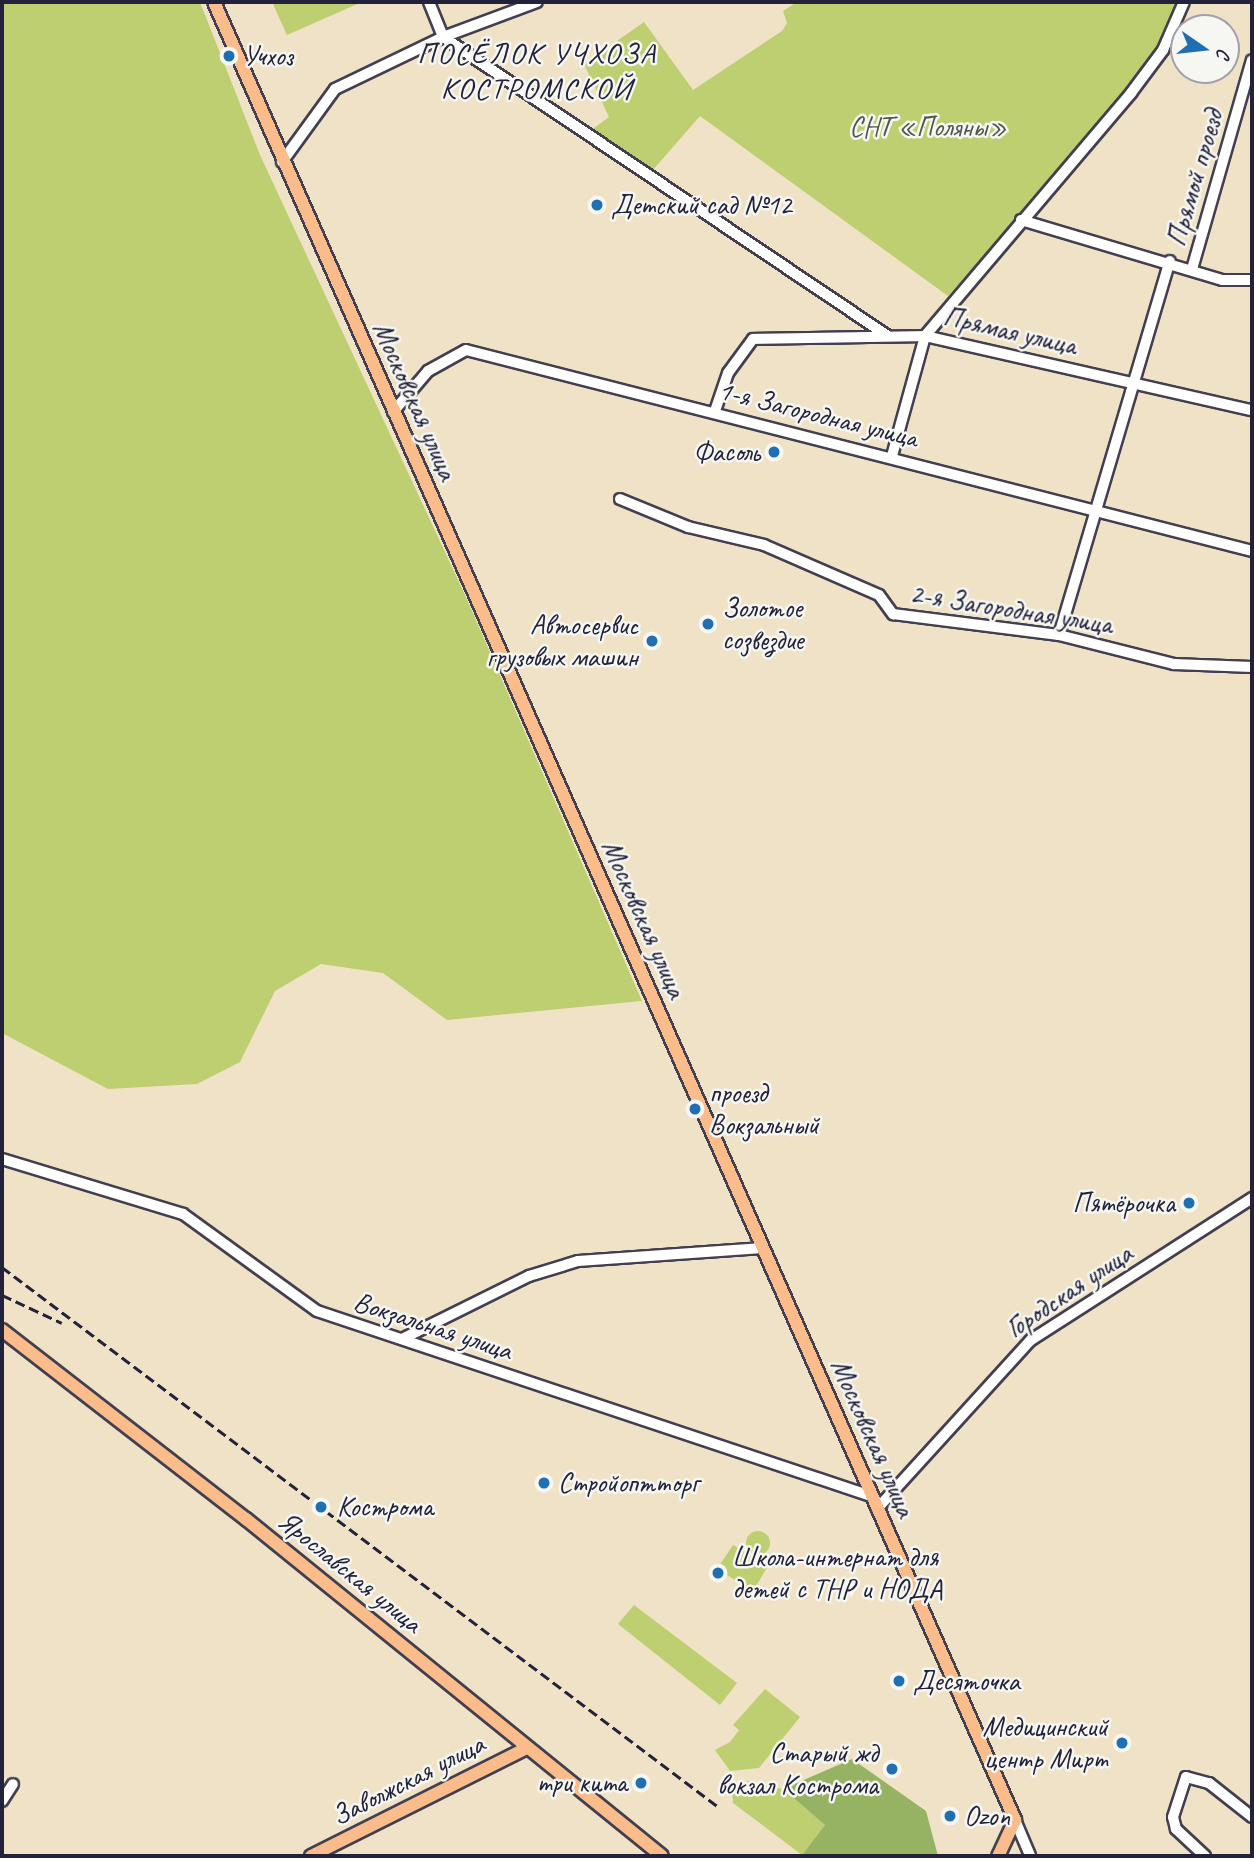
<!DOCTYPE html>
<meta charset="utf-8">
<style>
body{margin:0}
#map{position:relative;width:1254px;height:1858px;overflow:hidden;background:#efe2c6;font-family:Caveat,sans-serif}
div>[style]{position:absolute}
.green>*{inset:0;background:#becf71}
.round{border-radius:50%}
.forest>*{inset:0;background:#96b263}
.roads{filter:drop-shadow(2px 0 #413f50) drop-shadow(-2px 0 #413f50) drop-shadow(0 2px #413f50) drop-shadow(0 -2px #413f50)}
.minor>*{height:10px;margin:-5px;padding:0 5px;transform-origin:5px;border-radius:5px;background:#fff}
.major>*{height:12px;margin:-6px;padding:0 6px;transform-origin:6px;border-radius:6px;background:#fabc8b}
.rail>*{height:2.5px;margin-top:-1.25px;transform-origin:0;background:repeating-linear-gradient(90deg,#22223b 0 10px,transparent 0 15px)}
.dots>*{width:19px;height:19px;translate:-50% -50%;box-sizing:border-box;border:4px solid #f6f6f2;border-radius:50%}
span{translate:-50% -50%;white-space:nowrap;text-align:center;line-height:1.15;-webkit-text-stroke:5px #f6f6f2;paint-order:stroke}
.poi-label{font-size:28px;color:#22223b}
.left{translate:0 -50%;text-align:left}
.right{translate:-100% -50%;text-align:right}
.park-label{font-size:28px;color:#51564b}
.street-label{font-size:28px;color:#22223b}
.neighbourhood-label{font-size:30px;color:#22223b;letter-spacing:2px}
.frame{position:absolute;inset:0;border:4px solid #22223b;pointer-events:none}
.north{position:absolute;left:1170px;top:14px;width:70px;height:70px;box-sizing:border-box;background:#f6f6f2;border:2px solid #a1a1a9;border-radius:50%;rotate:104deg;font-size:19px;font-weight:700;line-height:28px;text-align:center;color:#22223b}
.north::after{content:'';display:block;margin:auto;width:24px;height:32px;background:#1f6fb2;clip-path:polygon(50% 0,100% 100%,50% 72%,0 100%)}
</style>
<div id="map">
<div class="green">
<div style="clip-path:polygon(2px 2px,200px 2px,260px 155px,465px 595px,642px 1001px,447px 1020px,383px 973px,321px 964px,275px 991px,240px 1062px,197px 1084px,108px 1089px,2px 1033px)"></div>
<div style="clip-path:polygon(272px 2px,362px 2px,287px 35px)"></div>
<div style="clip-path:polygon(797px 2px,1181px 2px,1171px 29px,1130px 91px,948px 296px,700px 116px,652px 171px,590px 131px,609px 117px,584px 64px,644px 22px,693px 90px,782px 31px,787px 23px,783px 11px)"></div>
<div class="round" style="left:746px;top:1531px;width:24px;height:24px"></div>
<div style="clip-path:polygon(733px 1545px,768px 1566px,753px 1591px,717px 1569px)"></div>
<div style="clip-path:polygon(634px 1605px,737px 1683px,720px 1705px,618px 1624px)"></div>
<div style="clip-path:polygon(765px 1689px,800px 1717px,759px 1768px,730px 1771px,715px 1750px,730px 1742px,739px 1730px,733px 1725px)"></div>
<div style="clip-path:polygon(748px 1781px,783px 1789px,825px 1825px,802px 1855px,733px 1803px,732px 1790px)"></div>
</div>
<div class="forest">
<div style="clip-path:polygon(852px 1759px,926px 1811px,938px 1856px,802px 1855px,825px 1825px,783px 1789px)"></div>
</div>
<div class="roads">
<div class="minor">
<div style="left:429px;top:2px;width:38px;rotate:68deg"></div>
<div style="left:443px;top:37px;width:536px;rotate:33.9deg"></div>
<div style="left:282px;top:162px;width:90px;rotate:-54deg"></div>
<div style="left:335px;top:89px;width:120px;rotate:-25.7deg"></div>
<div style="left:443px;top:37px;width:100px;rotate:-20.4deg"></div>
<div style="left:1021px;top:220px;width:210px;rotate:16.6deg"></div>
<div style="left:1222px;top:280px;width:30px"></div>
<div style="left:1192px;top:269px;width:217px;rotate:-74deg"></div>
<div style="left:715px;top:411px;width:40px;rotate:-71.1deg"></div>
<div style="left:728px;top:373px;width:42px;rotate:-53.7deg"></div>
<div style="left:753px;top:339px;width:172px;rotate:-1deg"></div>
<div style="left:925px;top:336px;width:335px;rotate:12.8deg"></div>
<div style="left:393px;top:412px;width:54px;rotate:-49.5deg"></div>
<div style="left:428px;top:371px;width:43px;rotate:-28.9deg"></div>
<div style="left:466px;top:350px;width:811px;rotate:14.34deg"></div>
<div style="left:892px;top:456px;width:124px;rotate:-74.6deg"></div>
<div style="left:925px;top:336px;width:319px;rotate:-49.7deg"></div>
<div style="left:1131px;top:93px;width:54px;rotate:-53.3deg"></div>
<div style="left:1163px;top:50px;width:52px;rotate:-66.4deg"></div>
<div style="left:620px;top:499px;width:74px;rotate:22.4deg"></div>
<div style="left:688px;top:527px;width:78px;rotate:13.3deg"></div>
<div style="left:764px;top:545px;width:125px;rotate:23.5deg"></div>
<div style="left:879px;top:595px;width:24px;rotate:54deg"></div>
<div style="left:893px;top:614px;width:167px;rotate:7.2deg"></div>
<div style="left:1059px;top:635px;width:119px;rotate:14.2deg"></div>
<div style="left:1174px;top:664px;width:78px;rotate:2.2deg"></div>
<div style="left:1059px;top:635px;width:390px;rotate:-73.5deg"></div>
<div style="left:2px;top:1159px;width:189px;rotate:16.9deg"></div>
<div style="left:183px;top:1214px;width:165px;rotate:35.9deg"></div>
<div style="left:317px;top:1311px;width:584px;rotate:18.47deg"></div>
<div style="left:402px;top:1339px;width:142px;rotate:-26.4deg"></div>
<div style="left:529px;top:1276px;width:51px;rotate:-17deg"></div>
<div style="left:578px;top:1261px;width:185px;rotate:-4deg"></div>
<div style="left:877px;top:1509px;width:229px;rotate:-47.7deg"></div>
<div style="left:1031px;top:1340px;width:263px;rotate:-32.7deg"></div>
<div style="left:2px;top:1801px;width:20px;rotate:-57deg"></div>
<div style="left:1015px;top:1820px;width:39px;rotate:67deg"></div>
<div style="left:1205px;top:1856px;width:40px;rotate:-137deg"></div>
<div style="left:1176px;top:1829px;width:12px;rotate:-104deg"></div>
<div style="left:1173px;top:1817px;width:42px;rotate:-72deg"></div>
<div style="left:1186px;top:1777px;width:24px;rotate:15deg"></div>
<div style="left:1209px;top:1783px;width:55px;rotate:38.3deg"></div>
</div>
<div class="major">
<div style="left:214px;top:2px;width:1987px;rotate:66.22deg"></div>
<div style="left:1015px;top:1820px;width:40px;rotate:115deg"></div>
<div style="left:2px;top:1330px;width:309px;rotate:37.8deg"></div>
<div style="left:246px;top:1519px;width:535px;rotate:39.01deg"></div>
<div style="left:311px;top:1856px;width:241px;rotate:-26.6deg"></div>
</div>
</div>
<div class="rail">
<div style="left:2px;top:1267px;width:899px;rotate:37deg"></div>
<div style="left:2px;top:1295px;width:66px;rotate:25deg"></div>
</div>
<div class="dots">
<div style="left:229px;top:56px;background:#1f6fb2"></div>
<div style="left:597px;top:205px;background:#1f6fb2"></div>
<div style="left:774px;top:452px;background:#1f6fb2"></div>
<div style="left:708px;top:624px;background:#1f6fb2"></div>
<div style="left:652px;top:641px;background:#1f6fb2"></div>
<div style="left:695px;top:1109px;background:#1f6fb2"></div>
<div style="left:1189px;top:1203px;background:#1f6fb2"></div>
<div style="left:544px;top:1483px;background:#1f6fb2"></div>
<div style="left:321px;top:1507px;background:#1f6fb2"></div>
<div style="left:718px;top:1573px;background:#1f6fb2"></div>
<div style="left:899px;top:1681px;background:#1f6fb2"></div>
<div style="left:1122px;top:1743px;background:#1f6fb2"></div>
<div style="left:892px;top:1769px;background:#1f6fb2"></div>
<div style="left:641px;top:1783px;background:#1f6fb2"></div>
<div style="left:950px;top:1816px;background:#1f6fb2"></div>
</div>
<div class="poi-label">
<span class="left" style="left:243px;top:56px">Учхоз</span>
<span class="left" style="left:611px;top:205px">Детский сад №12</span>
<span class="right" style="left:760px;top:452px">Фасоль</span>
<span class="left" style="left:722px;top:624px">Золотое<br>созвездие</span>
<span class="right" style="left:638px;top:641px">Автосервис<br>грузовых машин</span>
<span class="left" style="left:709px;top:1109px">проезд<br>Вокзальный</span>
<span class="right" style="left:1175px;top:1203px">Пятёрочка</span>
<span class="left" style="left:558px;top:1483px">Стройоптторг</span>
<span class="left" style="left:337px;top:1507px">Кострома</span>
<span class="left" style="left:732px;top:1573px">Школа-интернат для<br>детей с ТНР и НОДА</span>
<span class="left" style="left:913px;top:1681px">Десяточка</span>
<span class="right" style="left:1108px;top:1743px">Медицинский<br>центр Мирт</span>
<span class="right" style="left:878px;top:1769px">Старый жд<br>вокзал Кострома</span>
<span class="right" style="left:627px;top:1783px">три кита</span>
<span class="left" style="left:964px;top:1816px">Ozon</span>
</div>
<div class="park-label">
<span style="left:928px;top:127px">СНТ «Поляны»</span>
</div>
<div class="street-label">
<span style="left:1195px;top:178px;rotate:-74deg">Прямой проезд</span>
<span style="left:1010px;top:331px;rotate:13deg">Прямая улица</span>
<span style="left:415px;top:401px;rotate:66deg">Московская улица</span>
<span style="left:818px;top:414px;rotate:14deg">1-я Загородная улица</span>
<span style="left:1011px;top:609px;rotate:9deg">2-я Загородная улица</span>
<span style="left:644px;top:919px;rotate:66deg">Московская улица</span>
<span style="left:1069px;top:1291px;rotate:-34deg">Городская улица</span>
<span style="left:433px;top:1326px;rotate:18deg">Вокзальная улица</span>
<span style="left:873px;top:1438px;rotate:66deg">Московская улица</span>
<span style="left:350px;top:1572px;rotate:39deg">Ярославская улица</span>
<span style="left:408px;top:1780px;rotate:-27deg">Заволжская улица</span>
</div>
<div class="neighbourhood-label">
<span style="left:537px;top:70px">ПОСЁЛОК УЧХОЗА<br>КОСТРОМСКОЙ</span>
</div>
<div class="frame"></div>
<div class="north">С</div>
</div>
